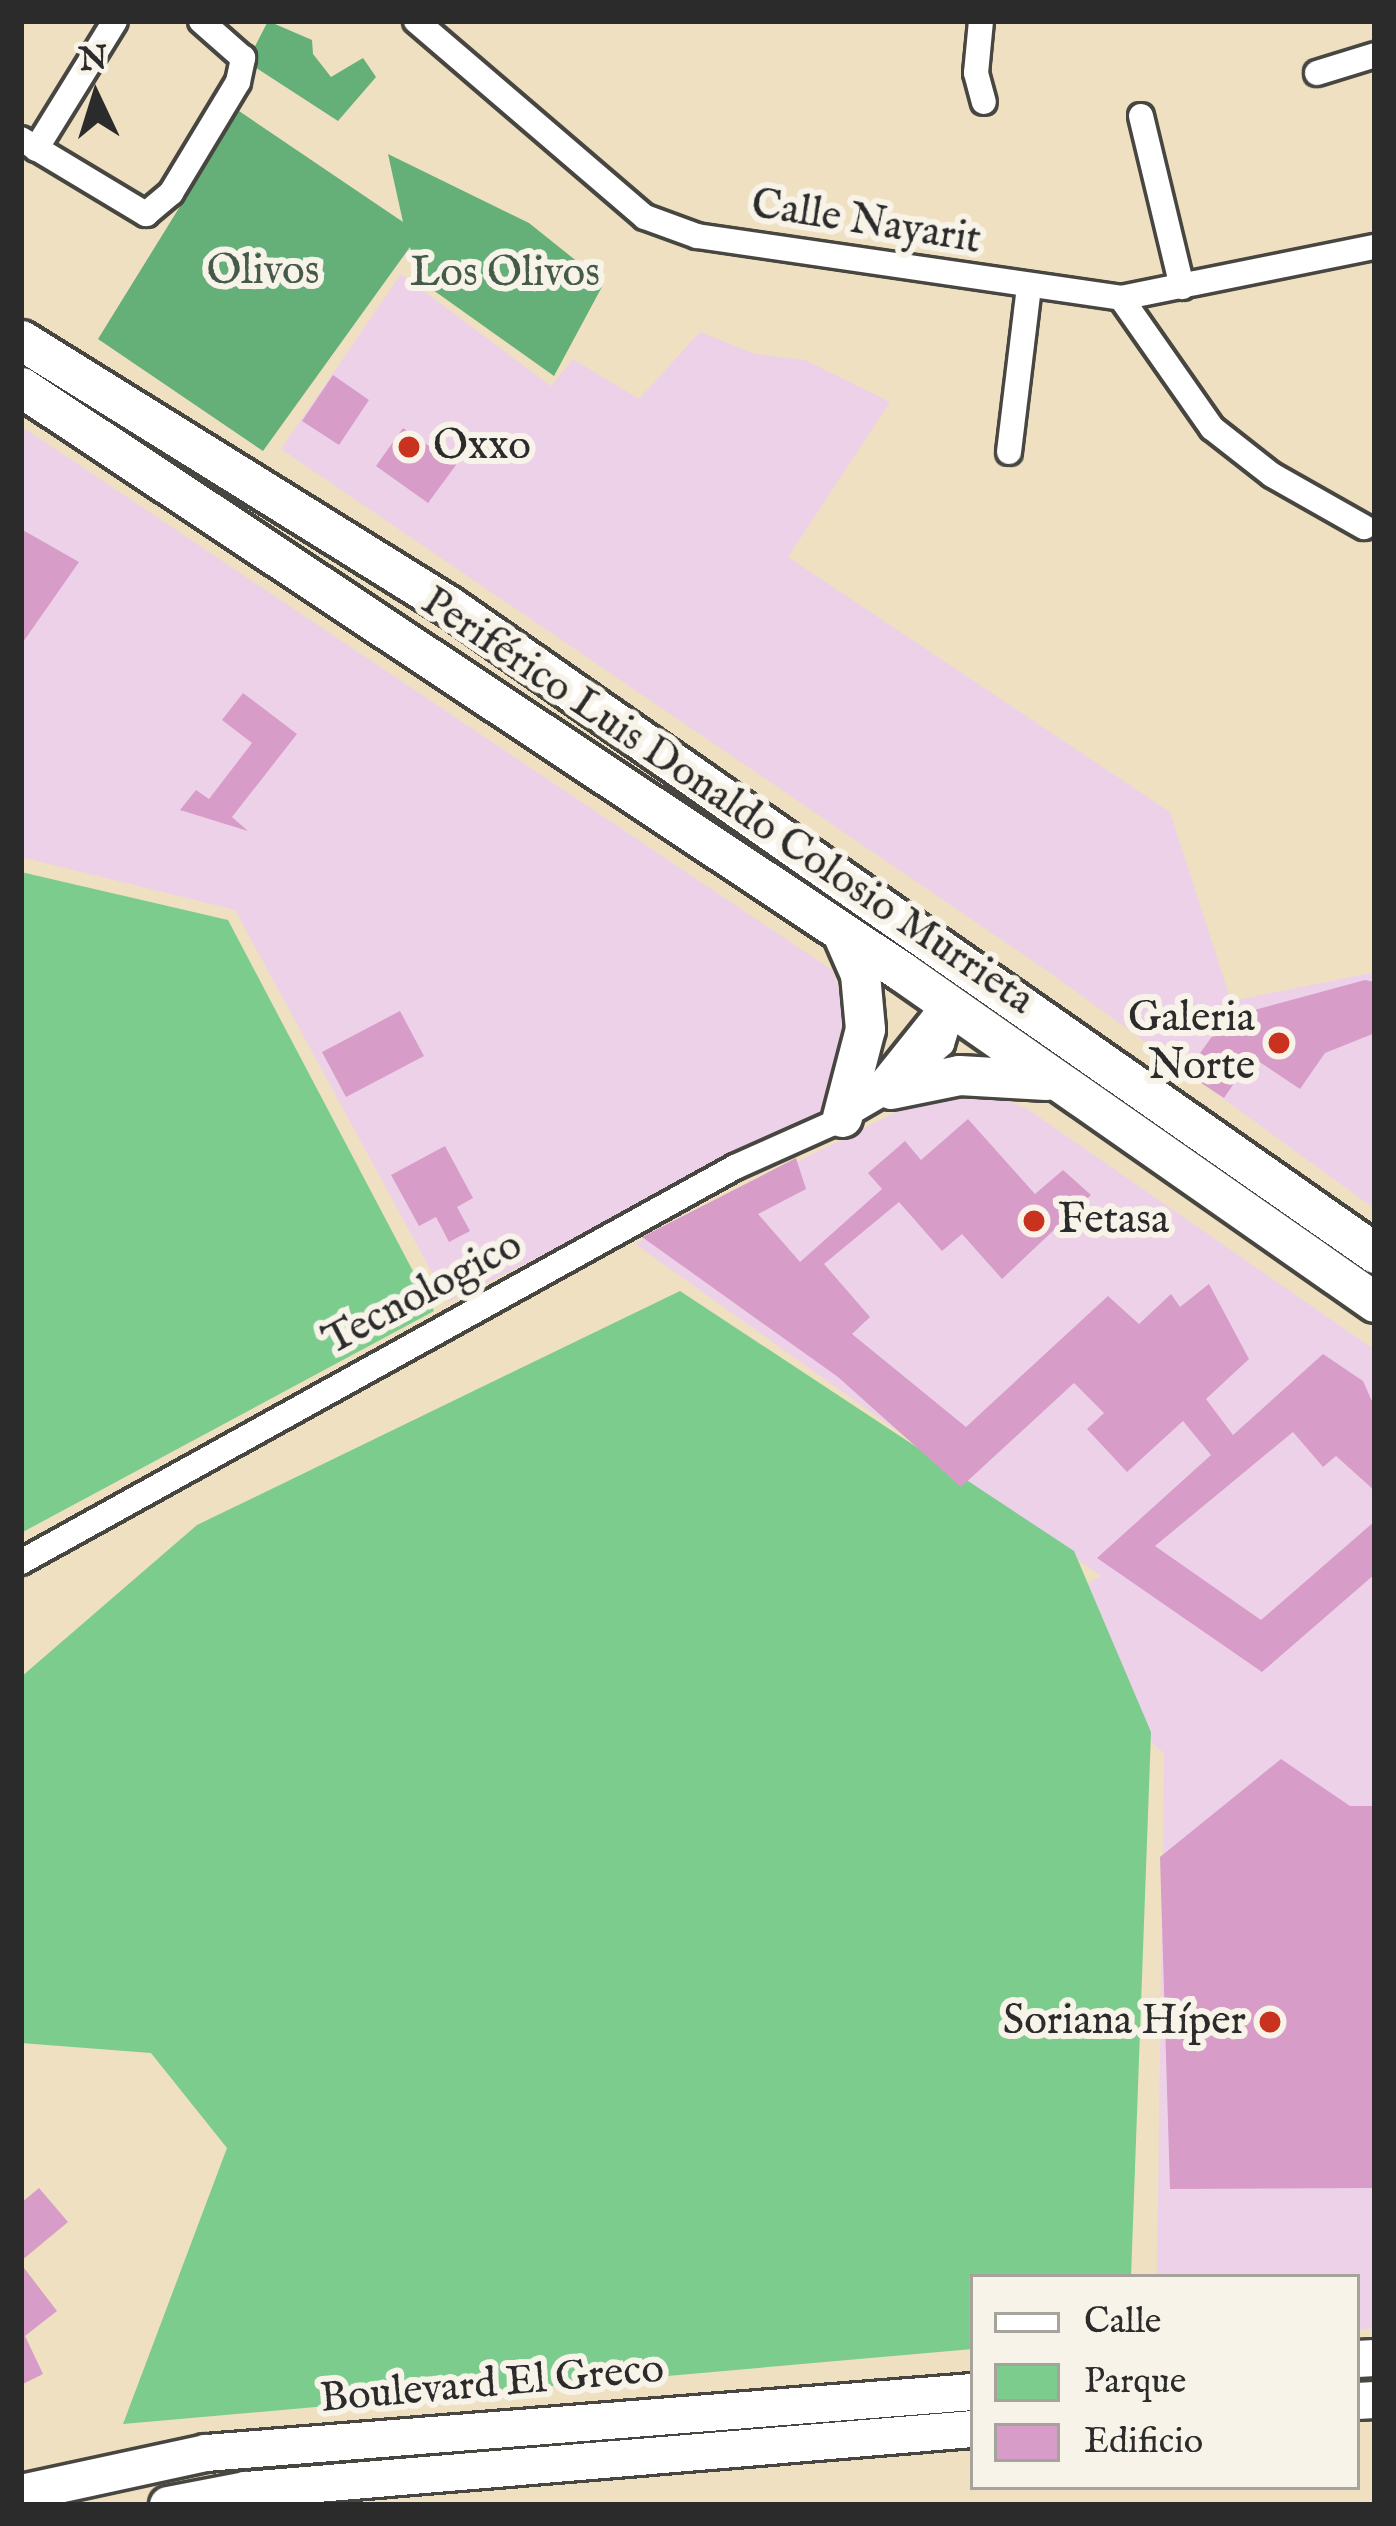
<!DOCTYPE html>
<meta charset="utf-8">
<style>
body{margin:0}
#map{position:relative;width:1396px;height:2526px;overflow:hidden;background:#eee0c0;font-family:"IM FELL English",serif}
div>[style]{position:absolute}
.built>*{inset:0;background:#edd1e9}
.green>*{inset:0;background:#7bcc8d}
.forest>*{inset:0;background:#64b078}
.building>*{inset:0;background:#d79dc8}
.roads{filter:drop-shadow(3px 0 #484641) drop-shadow(-3px 0 #484641) drop-shadow(0 3px #484641) drop-shadow(0 -3px #484641)}
.minor>*{height:24px;margin:-12px;padding:0 12px;transform-origin:12px;border-radius:12px;background:#fff}
.secondary>*{height:36px;margin:-18px;padding:0 18px;transform-origin:18px;border-radius:18px;background:#fff}
.primary>*{height:39px;margin:-19.5px;padding:0 19.5px;transform-origin:19.5px;border-radius:19.5px;background:#fff}
.dots>*{width:33px;height:33px;translate:-50% -50%;box-sizing:border-box;border:6px solid #f7f3e8;border-radius:50%}
span{translate:-50% -50%;white-space:nowrap;text-align:center;line-height:1.15;-webkit-text-stroke:12px #f7f3e8;paint-order:stroke}
.street-label{font-size:42px;color:#2b2b2b}
.park-label{font-size:42px;color:#435b48}
.poi-label{font-size:42px;color:#2b2b2b}
.left{translate:0 -50%;text-align:left}
.right{translate:-100% -50%;text-align:right}
.frame{position:absolute;inset:0;border:24px solid #2b2b2b;pointer-events:none}
.legend{position:absolute;left:970px;top:2274px;width:390px;height:216px;box-sizing:border-box;background:#f7f3e8;border:3px solid #a5a39c;margin:0;padding:15px 21px;list-style:none;font-size:36px;color:#2b2b2b}
.legend li{display:flex;align-items:center;gap:24px;height:60px}
.legend b{width:60px;border:3px solid #a5a39c}
.north{position:absolute;left:36px;top:36px;width:120px;height:120px;-webkit-text-stroke:9px #f7f3e8;paint-order:stroke;rotate:356deg;font-size:33px;font-weight:700;line-height:48px;text-align:center;color:#2b2b2b}
.north::after{content:'';display:block;margin:auto;width:42px;height:54px;background:#2b2b2b;clip-path:polygon(50% 0,100% 100%,50% 72%,0 100%)}
</style>
<div id="map">
<div class="built">
<div style="clip-path:polygon(401px 274px,551px 386px,573px 359px,639px 399px,700px 332px,755px 354px,805px 360px,890px 402px,788px 557px,1170px 812px,1231px 1001px,1375px 972px,1375px 1209px,1049px 972px,281px 449px)"></div>
<div style="clip-path:polygon(21px 426px,832px 970px,848px 1015px,841px 1075px,823px 1116px,448px 1302px,235px 910px,21px 857px)"></div>
<div style="clip-path:polygon(971px 1087px,1026px 1108px,1375px 1350px,1375px 2328px,1357px 2330px,1357px 2277px,1157px 2277px,1164px 1753px,1010px 1626px,1101px 1576px,635px 1244px,932px 1094px)"></div>
</div>
<div class="green">
<div style="clip-path:polygon(21px 872px,228px 920px,434px 1311px,21px 1533px)"></div>
<div style="clip-path:polygon(680px 1291px,1074px 1551px,1151px 1732px,1131px 2277px,973px 2277px,973px 2349px,123px 2424px,227px 2148px,151px 2053px,21px 2043px,21px 1677px,197px 1525px)"></div>
</div>
<div class="forest">
<div style="clip-path:polygon(268px 21px,312px 40px,313px 54px,331px 77px,363px 58px,376px 77px,338px 121px,247px 62px)"></div>
<div style="clip-path:polygon(239px 111px,403px 222px,388px 154px,529px 223px,604px 283px,554px 376px,419px 280px,410px 247px,263px 451px,98px 339px)"></div>
</div>
<div class="building">
<div style="clip-path:polygon(333px 375px,369px 400px,339px 445px,302px 421px)"></div>
<div style="clip-path:polygon(403px 428px,456px 465px,428px 503px,376px 466px)"></div>
<div style="clip-path:polygon(21px 529px,79px 562px,21px 645px)"></div>
<div style="clip-path:polygon(243px 693px,297px 734px,232px 817px,248px 831px,180px 810px,196px 790px,209px 799px,252px 743px,222px 720px)"></div>
<div style="clip-path:polygon(1365px 980px,1375px 982px,1375px 1033px,1325px 1053px,1300px 1089px,1252px 1057px,1224px 1098px,1186px 1073px,1225px 1018px)"></div>
<div style="clip-path:polygon(400px 1011px,424px 1056px,346px 1097px,322px 1052px)"></div>
<div style="clip-path:polygon(968px 1119px,1035px 1194px,1063px 1170px,1091px 1195px,1002px 1279px,962px 1234px,942px 1251px,899px 1202px,824px 1264px,870px 1317px,852px 1334px,966px 1427px,1108px 1296px,1139px 1324px,1171px 1294px,1180px 1307px,1209px 1284px,1249px 1359px,1206px 1399px,1233px 1435px,1323px 1354px,1363px 1381px,1375px 1408px,1375px 1491px,1336px 1456px,1323px 1467px,1293px 1432px,1155px 1546px,1261px 1620px,1375px 1521px,1375px 1574px,1262px 1672px,1097px 1558px,1211px 1455px,1183px 1421px,1127px 1472px,1087px 1429px,1104px 1413px,1074px 1383px,961px 1487px,838px 1377px,642px 1237px,796px 1158px,806px 1189px,758px 1214px,800px 1262px,882px 1189px,868px 1173px,905px 1141px,921px 1160px)"></div>
<div style="clip-path:polygon(445px 1146px,473px 1198px,457px 1207px,470px 1231px,449px 1242px,436px 1217px,419px 1226px,391px 1175px)"></div>
<div style="clip-path:polygon(1281px 1759px,1350px 1806px,1375px 1806px,1375px 2188px,1170px 2189px,1160px 1857px)"></div>
<div style="clip-path:polygon(39px 2188px,68px 2222px,21px 2261px,21px 2203px)"></div>
<div style="clip-path:polygon(21px 2264px,57px 2311px,25px 2336px,43px 2374px,21px 2385px)"></div>
</div>
<div class="roads">
<div class="minor">
<div style="left:416px;top:21px;width:301px;rotate:40.6deg"></div>
<div style="left:645px;top:217px;width:55px;rotate:20.1deg"></div>
<div style="left:697px;top:236px;width:429px;rotate:8.3deg"></div>
<div style="left:1121px;top:298px;width:259px;rotate:-11.4deg"></div>
<div style="left:981px;top:21px;width:52px;rotate:95.5deg"></div>
<div style="left:976px;top:73px;width:30px;rotate:75deg"></div>
<div style="left:1317px;top:73px;width:61px;rotate:-17.2deg"></div>
<div style="left:1141px;top:116px;width:176px;rotate:76.5deg"></div>
<div style="left:21px;top:139px;width:146px;rotate:31deg"></div>
<div style="left:146px;top:214px;width:33px;rotate:-40deg"></div>
<div style="left:171px;top:193px;width:130px;rotate:-58.9deg"></div>
<div style="left:238px;top:82px;width:25px;rotate:-78deg"></div>
<div style="left:243px;top:58px;width:56px;rotate:-138.6deg"></div>
<div style="left:36px;top:149px;width:150px;rotate:-58.3deg"></div>
<div style="left:1121px;top:298px;width:159px;rotate:55deg"></div>
<div style="left:1212px;top:428px;width:76px;rotate:38.1deg"></div>
<div style="left:1272px;top:475px;width:106px;rotate:29.5deg"></div>
<div style="left:1009px;top:452px;width:166px;rotate:-83.1deg"></div>
<div style="left:21px;top:1562px;width:816px;rotate:-28.95deg"></div>
<div style="left:735px;top:1167px;width:105px;rotate:-24.1deg"></div>
<div style="left:831px;top:1124px;width:69px;rotate:-30.3deg"></div>
<div style="left:891px;top:1089px;width:68px;rotate:-41.4deg"></div>
<div style="left:942px;top:1044px;width:34px;rotate:-73deg"></div>
<div style="left:952px;top:1011px;width:20px;rotate:160deg"></div>
<div style="left:933px;top:1018px;width:109px;rotate:128.7deg"></div>
</div>
<div class="secondary">
<div style="left:1357px;top:2359px;width:18px;rotate:-3deg"></div>
<div style="left:1357px;top:2401px;width:18px;rotate:-3deg"></div>
<div style="left:21px;top:2493px;width:189px;rotate:-12.2deg"></div>
<div style="left:206px;top:2453px;width:769px;rotate:-4.55deg"></div>
<div style="left:168px;top:2505px;width:79px;rotate:-10.9deg"></div>
<div style="left:246px;top:2490px;width:730px;rotate:-4.8deg"></div>
</div>
<div class="primary">
<div style="left:21px;top:340px;width:504px;rotate:31.86deg"></div>
<div style="left:449px;top:606px;width:1130px;rotate:34.94deg"></div>
<div style="left:21px;top:387px;width:1056px;rotate:33.57deg"></div>
<div style="left:901px;top:971px;width:578px;rotate:34.93deg"></div>
<div style="left:891px;top:1089px;width:69px;rotate:-11.6deg"></div>
<div style="left:959px;top:1075px;width:87px;rotate:3.3deg"></div>
<div style="left:842px;top:1117px;width:91px;rotate:-75.4deg"></div>
<div style="left:865px;top:1029px;width:55px;rotate:-95.2deg"></div>
<div style="left:860px;top:974px;width:43px;rotate:-113.6deg"></div>
</div>
</div>
<div class="dots">
<div style="left:409px;top:447px;background:#c8321e"></div>
<div style="left:1279px;top:1043px;background:#c8321e"></div>
<div style="left:1034px;top:1221px;background:#c8321e"></div>
<div style="left:1270px;top:2022px;background:#c8321e"></div>
</div>
<div class="street-label">
<span style="left:866px;top:223px;rotate:9deg">Calle Nayarit</span>
<span style="left:727px;top:802px;rotate:34deg">Periférico Luis Donaldo Colosio Murrieta</span>
<span style="left:423px;top:1294px;rotate:-28deg">Tecnologico</span>
<span style="left:492px;top:2385px;rotate:-5deg">Boulevard El Greco</span>
</div>
<div class="park-label">
<span style="left:263px;top:272px">Olivos</span>
<span style="left:505px;top:274px">Los Olivos</span>
</div>
<div class="poi-label">
<span class="left" style="left:433px;top:447px">Oxxo</span>
<span class="right" style="left:1255px;top:1043px">Galeria<br>Norte</span>
<span class="left" style="left:1058px;top:1221px">Fetasa</span>
<span class="right" style="left:1246px;top:2022px">Soriana Híper</span>
</div>
<div class="frame"></div>
<ul class="legend">
<li><b style="height:15px;background:#fff"></b>Calle</li>
<li><b style="height:33px;background:#7bcc8d"></b>Parque</li>
<li><b style="height:33px;background:#d79dc8"></b>Edificio</li>
</ul>
<div class="north">N</div>
</div>
